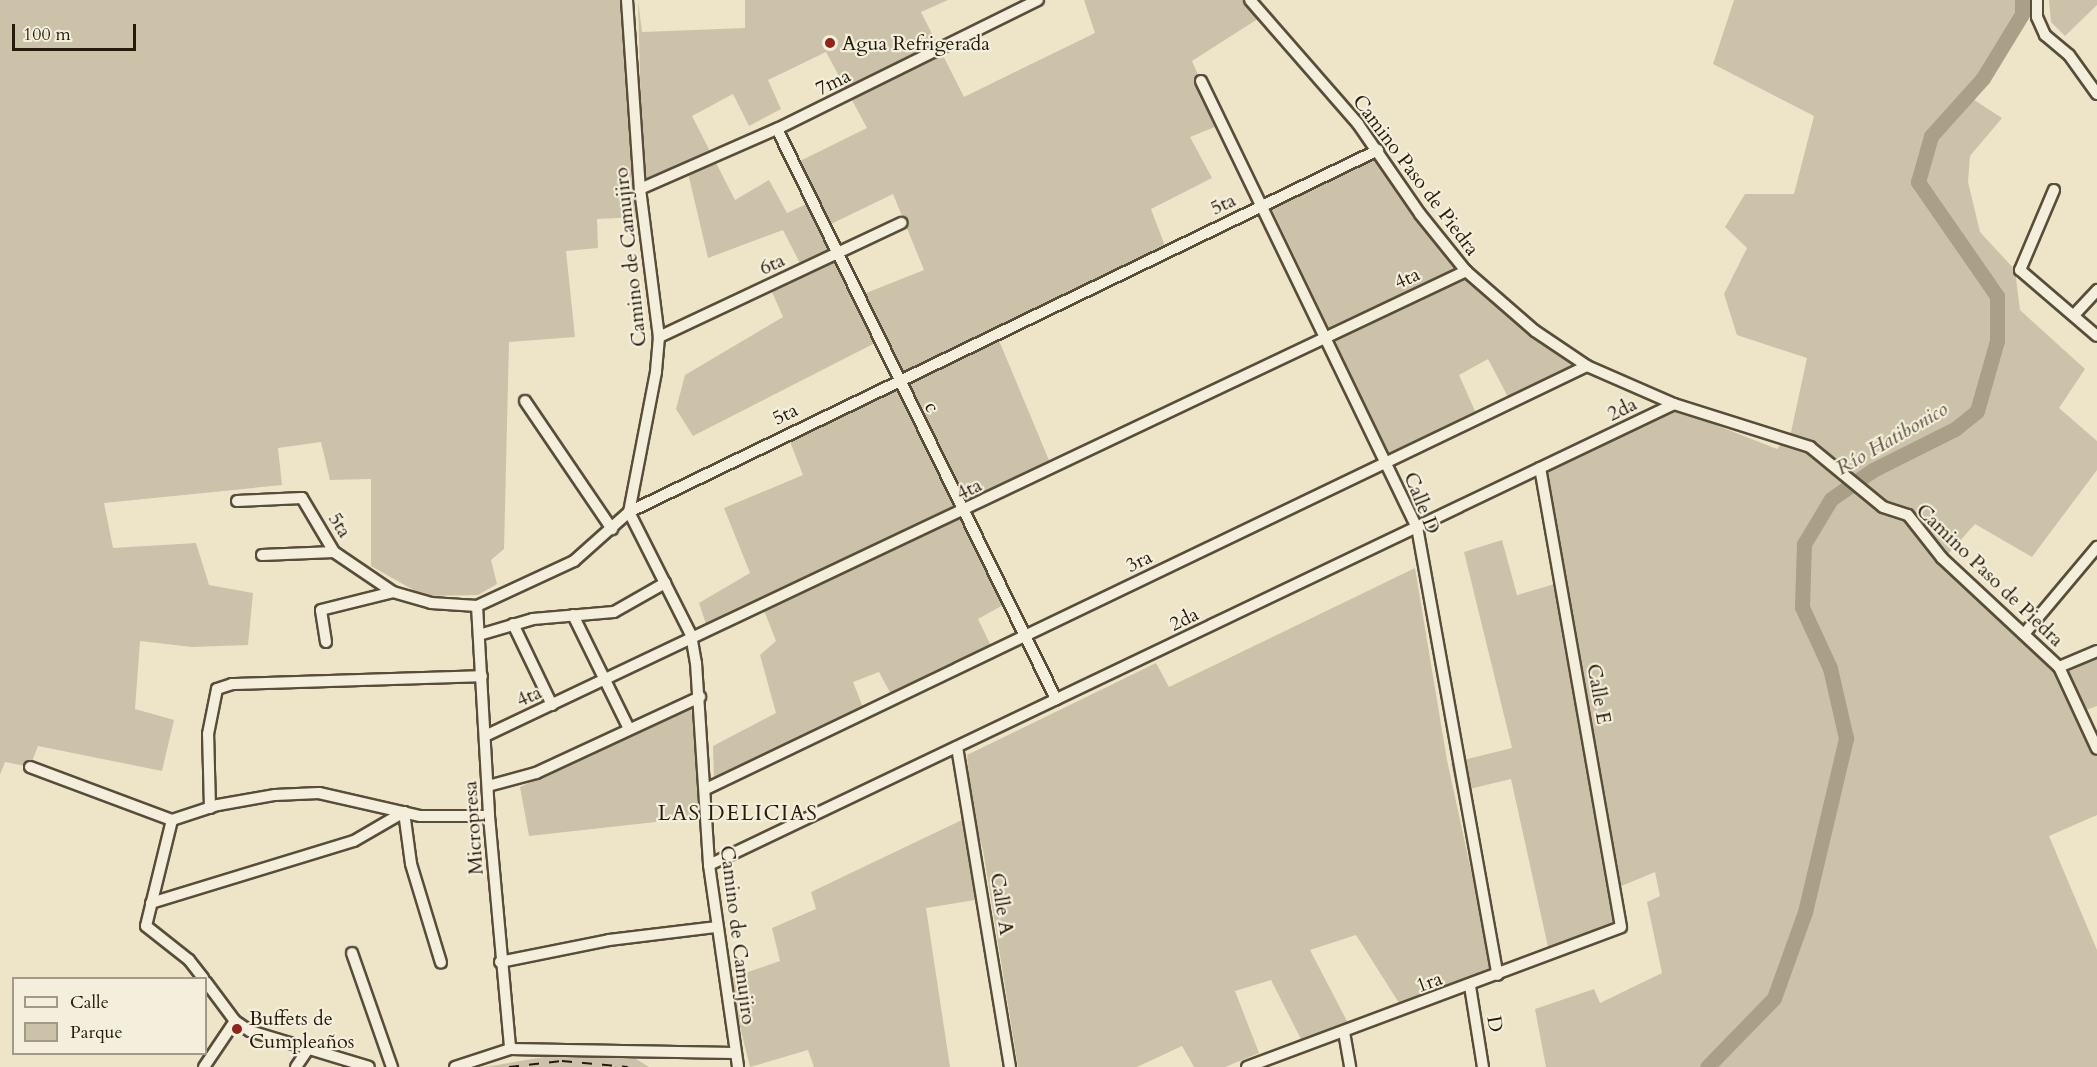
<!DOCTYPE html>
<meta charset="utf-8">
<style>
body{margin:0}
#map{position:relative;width:2097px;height:1067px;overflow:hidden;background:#eee5c9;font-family:Cardo,serif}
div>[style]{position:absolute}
.green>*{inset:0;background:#ccc2a9}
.river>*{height:15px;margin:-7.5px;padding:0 7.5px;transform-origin:7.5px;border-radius:7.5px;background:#aaa088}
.roads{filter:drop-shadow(2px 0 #594d3a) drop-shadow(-2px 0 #594d3a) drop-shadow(0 2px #594d3a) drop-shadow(0 -2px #594d3a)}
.minor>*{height:10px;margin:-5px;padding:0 5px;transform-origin:5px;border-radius:5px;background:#f4eedc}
.rail>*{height:2px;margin-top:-1px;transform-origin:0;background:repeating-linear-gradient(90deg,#271a0b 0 10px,transparent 0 20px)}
.dots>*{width:16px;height:16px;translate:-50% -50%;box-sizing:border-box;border:3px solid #f4eedc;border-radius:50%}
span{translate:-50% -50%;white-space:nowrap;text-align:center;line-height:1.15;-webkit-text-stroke:4.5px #f4eedc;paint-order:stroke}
.poi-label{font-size:20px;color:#271a0b}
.left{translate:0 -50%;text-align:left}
.street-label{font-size:20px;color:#271a0b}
.water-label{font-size:21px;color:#5b503d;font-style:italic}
.neighbourhood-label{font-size:21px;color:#271a0b;letter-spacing:1.5px}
.legend{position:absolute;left:12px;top:977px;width:195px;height:78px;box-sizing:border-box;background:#f4eedc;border:2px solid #a29988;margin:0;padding:8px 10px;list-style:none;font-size:18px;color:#271a0b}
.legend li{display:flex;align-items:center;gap:12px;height:30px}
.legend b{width:30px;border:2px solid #a29988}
.scale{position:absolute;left:12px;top:24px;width:124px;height:27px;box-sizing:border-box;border:3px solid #271a0b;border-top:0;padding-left:8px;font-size:18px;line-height:21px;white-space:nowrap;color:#271a0b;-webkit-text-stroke:4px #f4eedc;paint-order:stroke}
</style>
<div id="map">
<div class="green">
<div style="clip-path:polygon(0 0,621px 0,639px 217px,597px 219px,598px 248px,566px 251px,575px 337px,509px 342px,504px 549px,491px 560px,497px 584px,478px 595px,424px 596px,371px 566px,371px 479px,330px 480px,321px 442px,278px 448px,282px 485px,104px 503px,113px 548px,196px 543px,209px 585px,253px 593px,248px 645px,192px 647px,140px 641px,135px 709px,174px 720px,162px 771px,38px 746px,30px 767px,5px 762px,0 775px)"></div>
<div style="clip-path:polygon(evenodd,638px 0,642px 32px,745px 28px,745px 0,948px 0,921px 12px,964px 97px,1095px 33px,1084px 0,1256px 0,1267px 13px,1192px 61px,1220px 125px,1190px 137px,1212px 178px,1151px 209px,1165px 246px,995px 331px,1051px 465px,960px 508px,1005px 604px,978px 619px,992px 648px,892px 696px,879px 672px,853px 682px,864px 710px,714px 782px,713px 746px,776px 713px,760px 655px,776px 641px,761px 603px,706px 624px,699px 603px,750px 573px,724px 508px,803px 475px,789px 439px,899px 383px,877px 342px,693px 436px,676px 409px,685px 375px,783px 317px,772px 292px,806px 275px,783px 230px,708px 258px,688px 173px,643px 190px,638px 0,826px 52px,867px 128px,798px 162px,815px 200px,787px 213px,769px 180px,735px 200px,692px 116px,733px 94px,749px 126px,781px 109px,768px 80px,826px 52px,638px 0,893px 194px,924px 270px,861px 295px,827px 226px,893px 194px)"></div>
<div style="clip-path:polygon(1734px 0,2032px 0,2025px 19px,1965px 94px,2002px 118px,1970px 156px,1968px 182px,1980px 232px,2015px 270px,2020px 310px,2085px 369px,2059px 408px,2097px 441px,2097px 470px,2032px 557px,1975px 524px,1941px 562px,2062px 670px,2097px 656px,2097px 706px,2078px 713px,2097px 757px,2097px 815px,2049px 836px,2097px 950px,2097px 1067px,1546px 1067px,1535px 1009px,1594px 989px,1600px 1003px,1662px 973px,1647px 902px,1660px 896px,1655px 872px,1612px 890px,1615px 922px,1548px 947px,1511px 779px,1457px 792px,1451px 763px,1512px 748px,1464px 552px,1502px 540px,1517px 595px,1565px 581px,1539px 475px,1675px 409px,1777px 449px,1791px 432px,1807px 358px,1737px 335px,1724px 294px,1747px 248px,1725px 227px,1745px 194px,1794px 194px,1814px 116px,1713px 64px)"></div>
<div style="clip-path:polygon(2049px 0,2097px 0,2097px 5px,2065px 36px,2051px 22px)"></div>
<div style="clip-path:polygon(1382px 154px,1471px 268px,1585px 364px,1508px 397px,1488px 359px,1459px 375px,1475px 411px,1389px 454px,1271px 207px)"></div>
<div style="clip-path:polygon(1415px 568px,1447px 760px,1493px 972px,1399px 1003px,1356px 935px,1310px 950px,1348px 1023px,1302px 1041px,1271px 980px,1235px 991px,1259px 1053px,1225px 1067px,1194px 1067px,1182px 1046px,1137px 1067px,1018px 1067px,983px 850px,973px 815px,967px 755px,1156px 663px,1169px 687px)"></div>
<div style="clip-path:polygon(691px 705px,701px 817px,529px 836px,520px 787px)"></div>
<div style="clip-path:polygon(964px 819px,975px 900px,926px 908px,950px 1067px,814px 1067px,808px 1050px,750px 1067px,728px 979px,780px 961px,772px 928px,816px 909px,811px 892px)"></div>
<div style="clip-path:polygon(562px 1054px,633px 1057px,649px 1067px,485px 1067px)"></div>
</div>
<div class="river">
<div style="left:1707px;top:1067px;width:96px;rotate:-45.8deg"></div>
<div style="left:1774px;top:998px;width:91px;rotate:-70.2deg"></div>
<div style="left:1805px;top:912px;width:179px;rotate:-76.7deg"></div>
<div style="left:1846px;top:738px;width:72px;rotate:-102.9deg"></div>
<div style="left:1830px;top:668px;width:67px;rotate:-114.7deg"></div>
<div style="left:1802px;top:607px;width:63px;rotate:-88.2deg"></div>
<div style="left:1804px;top:544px;width:52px;rotate:-59deg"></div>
<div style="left:1831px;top:499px;width:51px;rotate:-34.6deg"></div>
<div style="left:1873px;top:470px;width:92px;rotate:-26.6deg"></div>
<div style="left:1955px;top:429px;width:28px;rotate:-39deg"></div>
<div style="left:1977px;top:411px;width:73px;rotate:-74.1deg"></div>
<div style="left:1997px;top:341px;width:45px;rotate:-90deg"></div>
<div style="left:1997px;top:296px;width:139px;rotate:-124.7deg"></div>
<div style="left:1918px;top:182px;width:48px;rotate:-74.2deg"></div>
<div style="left:1931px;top:136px;width:78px;rotate:-48.1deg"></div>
<div style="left:1983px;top:78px;width:75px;rotate:-58.6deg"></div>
<div style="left:2022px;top:14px;width:14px;rotate:-90deg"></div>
</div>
<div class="roads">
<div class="minor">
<div style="left:627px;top:0;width:189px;rotate:86.1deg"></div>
<div style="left:640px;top:189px;width:149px;rotate:82.7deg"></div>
<div style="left:659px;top:337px;width:35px;rotate:95deg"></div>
<div style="left:656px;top:372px;width:143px;rotate:100.9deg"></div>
<div style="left:629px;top:512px;width:138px;rotate:63.2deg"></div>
<div style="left:691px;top:635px;width:28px;rotate:80deg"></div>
<div style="left:696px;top:663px;width:202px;rotate:86.3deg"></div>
<div style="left:709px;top:865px;width:204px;rotate:81.8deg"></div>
<div style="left:1250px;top:0;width:164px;rotate:48.9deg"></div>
<div style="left:1358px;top:124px;width:109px;rotate:55.4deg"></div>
<div style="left:1420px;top:214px;width:73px;rotate:51.1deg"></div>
<div style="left:1466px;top:271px;width:91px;rotate:41deg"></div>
<div style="left:1535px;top:331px;width:63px;rotate:33.9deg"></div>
<div style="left:1587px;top:366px;width:95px;rotate:23.6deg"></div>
<div style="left:1674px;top:404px;width:143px;rotate:17.5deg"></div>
<div style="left:1810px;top:447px;width:94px;rotate:39.4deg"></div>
<div style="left:1883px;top:507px;width:26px;rotate:18deg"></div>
<div style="left:1908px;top:515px;width:55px;rotate:51.7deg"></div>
<div style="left:1942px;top:558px;width:160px;rotate:43deg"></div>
<div style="left:2059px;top:667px;width:90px;rotate:65.1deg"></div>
<div style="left:2037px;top:0;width:17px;rotate:90deg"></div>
<div style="left:2037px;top:17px;width:20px;rotate:66deg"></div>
<div style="left:2045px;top:35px;width:31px;rotate:40deg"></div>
<div style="left:2069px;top:55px;width:48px;rotate:54.3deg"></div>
<div style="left:1201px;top:81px;width:496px;rotate:64.2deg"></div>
<div style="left:1417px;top:527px;width:455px;rotate:79.8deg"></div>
<div style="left:777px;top:129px;width:635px;rotate:63.92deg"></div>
<div style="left:640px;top:189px;width:150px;rotate:-23.7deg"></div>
<div style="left:777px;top:129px;width:291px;rotate:-26.3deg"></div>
<div style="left:2054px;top:190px;width:87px;rotate:113deg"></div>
<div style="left:2020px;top:270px;width:101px;rotate:40.6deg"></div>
<div style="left:2075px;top:314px;width:33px;rotate:-47deg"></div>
<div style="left:659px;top:337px;width:268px;rotate:-25.2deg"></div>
<div style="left:525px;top:401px;width:155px;rotate:55.8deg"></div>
<div style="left:237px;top:501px;width:65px;rotate:-2.6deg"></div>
<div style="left:302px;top:498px;width:63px;rotate:59.3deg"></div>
<div style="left:334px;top:552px;width:71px;rotate:34.1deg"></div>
<div style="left:393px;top:592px;width:40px;rotate:16deg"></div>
<div style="left:431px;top:603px;width:46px;rotate:3.7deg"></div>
<div style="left:477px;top:606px;width:107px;rotate:-24.9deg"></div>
<div style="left:574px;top:561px;width:74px;rotate:-41.7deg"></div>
<div style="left:629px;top:512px;width:832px;rotate:-25.79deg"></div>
<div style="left:262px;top:555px;width:72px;rotate:-2.4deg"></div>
<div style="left:477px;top:606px;width:210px;rotate:86.7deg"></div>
<div style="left:489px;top:816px;width:234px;rotate:84.8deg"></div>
<div style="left:573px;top:615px;width:127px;rotate:63.8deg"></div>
<div style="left:513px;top:624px;width:90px;rotate:64.3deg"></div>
<div style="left:2024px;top:634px;width:114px;rotate:-50deg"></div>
<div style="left:479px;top:635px;width:56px;rotate:-16.5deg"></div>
<div style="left:533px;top:619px;width:81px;rotate:-4.9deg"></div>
<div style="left:614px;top:612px;width:59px;rotate:-29.6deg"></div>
<div style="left:326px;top:642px;width:32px;rotate:-99deg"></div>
<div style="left:321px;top:610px;width:74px;rotate:-14deg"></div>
<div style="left:2059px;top:667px;width:41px;rotate:-22.8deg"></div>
<div style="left:485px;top:736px;width:1086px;rotate:-25.36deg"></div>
<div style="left:957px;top:747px;width:324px;rotate:80.6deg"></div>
<div style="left:30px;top:767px;width:152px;rotate:20.5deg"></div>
<div style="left:172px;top:820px;width:48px;rotate:-18.1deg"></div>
<div style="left:218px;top:805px;width:58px;rotate:-10deg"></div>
<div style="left:275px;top:795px;width:44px;rotate:-2.6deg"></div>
<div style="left:319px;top:793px;width:104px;rotate:12.8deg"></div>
<div style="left:420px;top:816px;width:69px"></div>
<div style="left:488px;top:786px;width:50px;rotate:-15.2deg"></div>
<div style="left:536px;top:773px;width:181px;rotate:-24.9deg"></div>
<div style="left:706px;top:789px;width:977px;rotate:-25.65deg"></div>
<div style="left:210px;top:808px;width:74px;rotate:-91.5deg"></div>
<div style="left:208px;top:734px;width:46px;rotate:-78.7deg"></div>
<div style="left:217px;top:689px;width:16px;rotate:-18deg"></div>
<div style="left:232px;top:684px;width:250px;rotate:-1.8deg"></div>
<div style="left:172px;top:820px;width:109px;rotate:103.8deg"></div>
<div style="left:146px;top:926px;width:55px;rotate:38.3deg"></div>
<div style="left:189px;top:960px;width:23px;rotate:52deg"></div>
<div style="left:709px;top:865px;width:1069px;rotate:-25.53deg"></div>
<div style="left:151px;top:903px;width:212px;rotate:-17deg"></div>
<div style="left:354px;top:841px;width:58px;rotate:-30.1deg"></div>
<div style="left:404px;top:812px;width:52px;rotate:82.3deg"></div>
<div style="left:411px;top:864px;width:103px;rotate:73.1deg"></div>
<div style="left:352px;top:953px;width:121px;rotate:70.7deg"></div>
<div style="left:500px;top:962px;width:111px;rotate:-11.4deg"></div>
<div style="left:609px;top:940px;width:109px;rotate:-6.9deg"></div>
<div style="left:206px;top:982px;width:49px;rotate:53.4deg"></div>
<div style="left:235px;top:1021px;width:18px;rotate:34deg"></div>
<div style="left:250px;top:1031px;width:124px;rotate:16.8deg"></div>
<div style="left:1470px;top:986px;width:82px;rotate:80.9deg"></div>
<div style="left:1344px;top:1032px;width:36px;rotate:80deg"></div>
<div style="left:204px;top:1067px;width:55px;rotate:-56deg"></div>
<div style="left:296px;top:1067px;width:23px;rotate:-56deg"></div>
<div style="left:455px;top:1067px;width:58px;rotate:-18.1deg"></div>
<div style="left:510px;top:1049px;width:224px;rotate:1deg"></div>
<div style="left:1247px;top:1067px;width:399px;rotate:-20.5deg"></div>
<div style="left:1621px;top:927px;width:466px;rotate:-100deg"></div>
</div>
</div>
<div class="rail">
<div style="left:509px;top:1067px;width:53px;rotate:-6.5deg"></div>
<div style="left:562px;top:1061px;width:66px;rotate:5.2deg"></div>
</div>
<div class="dots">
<div style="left:830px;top:43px;background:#8f2418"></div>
<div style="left:237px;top:1029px;background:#8f2418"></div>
</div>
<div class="poi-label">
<span class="left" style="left:842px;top:43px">Agua Refrigerada</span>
<span class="left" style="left:249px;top:1030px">Buffets de<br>Cumpleaños</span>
</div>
<div class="street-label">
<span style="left:833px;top:82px;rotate:-26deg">7ma</span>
<span style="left:1416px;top:175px;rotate:53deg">Camino Paso de Piedra</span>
<span style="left:1223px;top:204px;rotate:-25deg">5ta</span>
<span style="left:630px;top:257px;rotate:-96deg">Camino de Camujiro</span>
<span style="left:772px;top:264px;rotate:-25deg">6ta</span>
<span style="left:1407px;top:278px;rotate:-24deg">4ta</span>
<span style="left:932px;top:407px;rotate:64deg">c</span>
<span style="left:1622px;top:409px;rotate:-26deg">2da</span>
<span style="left:785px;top:414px;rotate:-26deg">5ta</span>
<span style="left:969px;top:489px;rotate:-26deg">4ta</span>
<span style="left:1422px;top:503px;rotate:68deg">Calle D</span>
<span style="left:340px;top:525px;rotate:58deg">5ta</span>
<span style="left:1139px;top:561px;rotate:-26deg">3ra</span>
<span style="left:1990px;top:575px;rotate:44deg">Camino Paso de Piedra</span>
<span style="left:1184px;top:619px;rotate:-26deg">2da</span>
<span style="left:1599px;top:694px;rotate:80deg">Calle E</span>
<span style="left:529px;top:696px;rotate:-24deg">4ta</span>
<span style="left:473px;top:828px;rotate:-94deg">Micropresa</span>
<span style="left:1002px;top:904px;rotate:81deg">Calle A</span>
<span style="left:738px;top:935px;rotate:83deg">Camino de Camujiro</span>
<span style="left:1429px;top:982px;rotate:-20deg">1ra</span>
<span style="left:1495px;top:1024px;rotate:81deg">D</span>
</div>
<div class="water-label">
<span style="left:1892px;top:439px;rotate:-30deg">Río Hatibonico</span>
</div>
<div class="neighbourhood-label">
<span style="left:738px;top:814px">LAS DELICIAS</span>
</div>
<ul class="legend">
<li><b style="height:8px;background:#f4eedc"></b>Calle</li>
<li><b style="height:16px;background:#ccc2a9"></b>Parque</li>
</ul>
<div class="scale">100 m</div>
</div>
